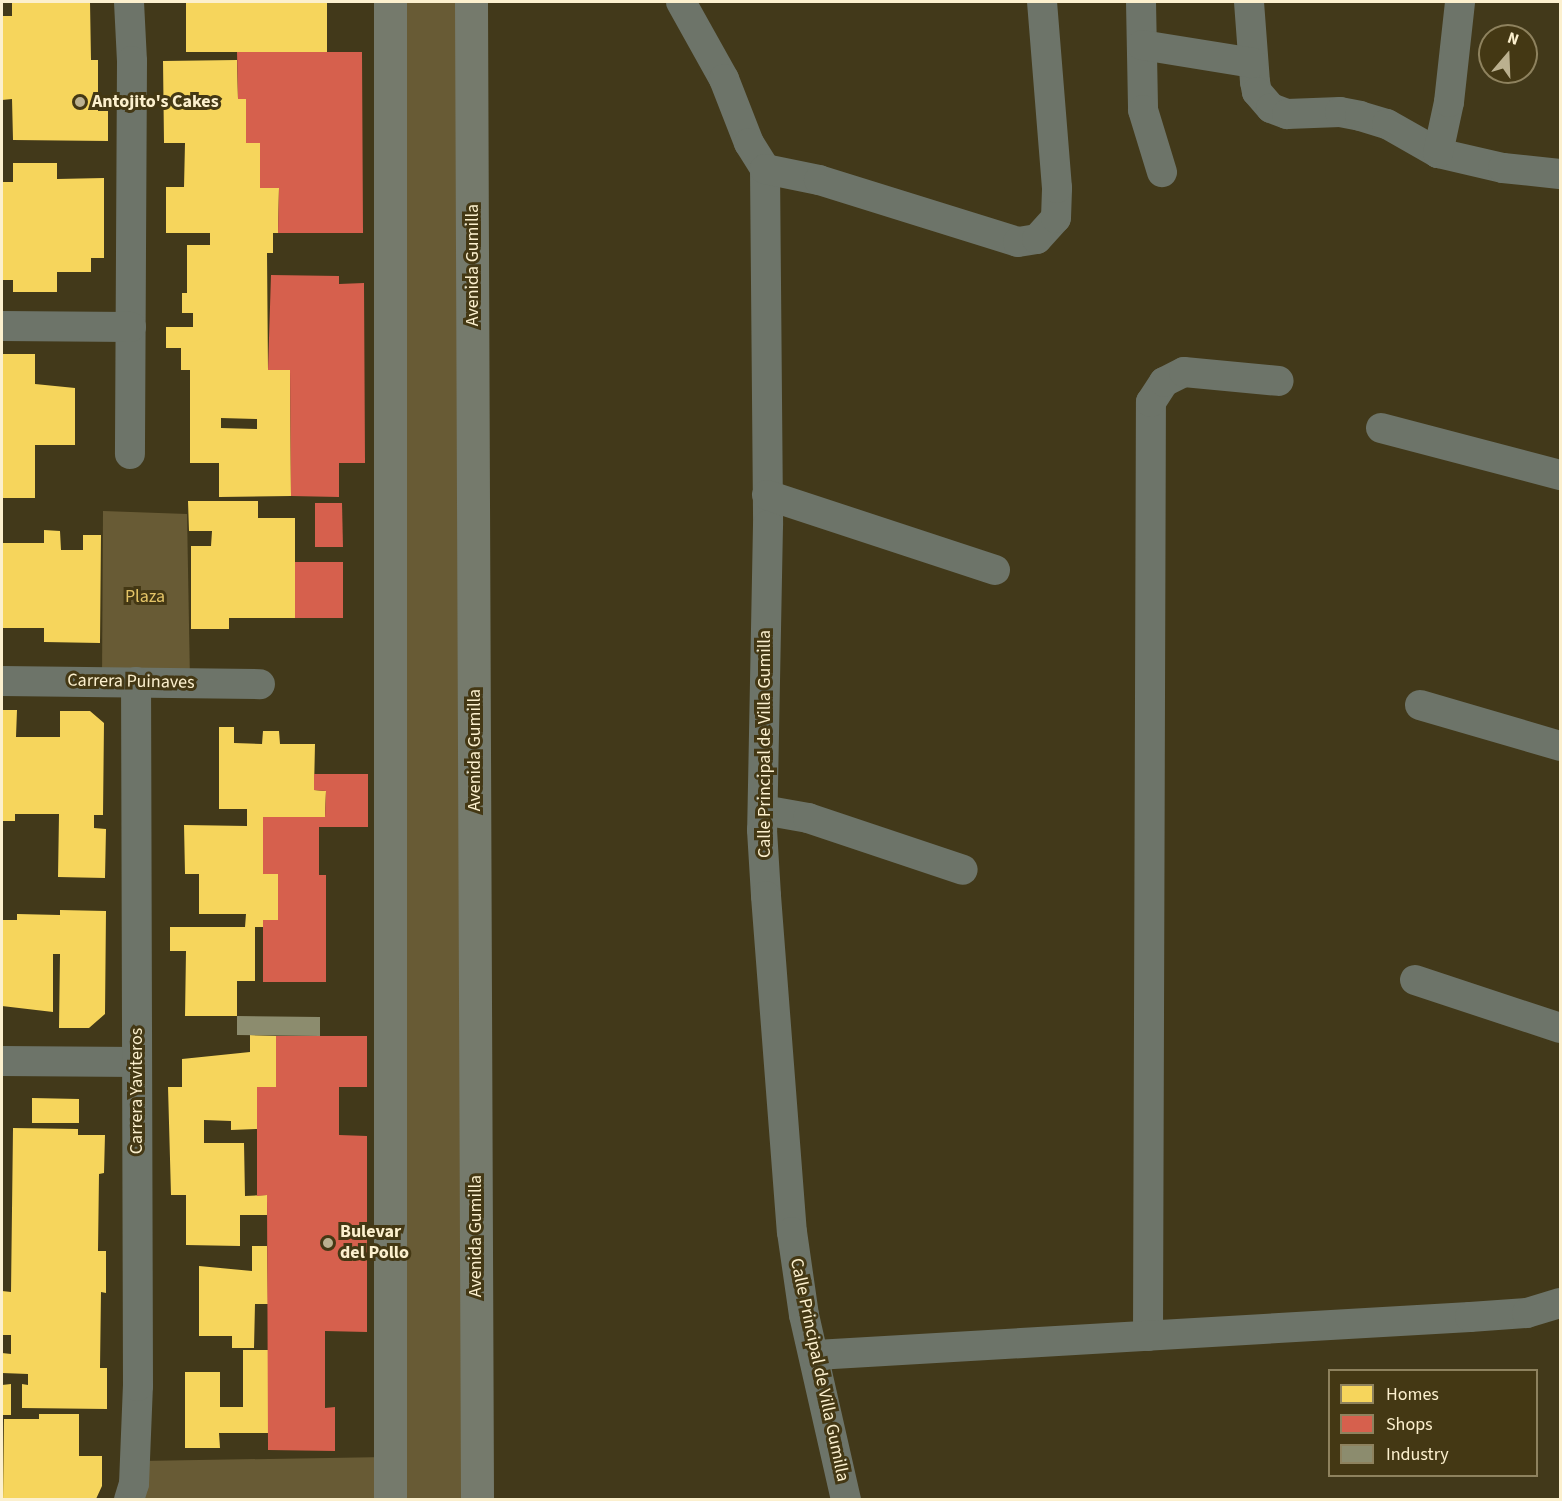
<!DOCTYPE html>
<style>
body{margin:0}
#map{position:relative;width:1562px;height:1501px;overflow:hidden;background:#42391a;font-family:"Source Sans 3",sans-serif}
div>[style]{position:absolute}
.green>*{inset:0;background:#685b35}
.homes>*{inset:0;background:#f6d55c}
.shops>*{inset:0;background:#d6604d}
.industry>*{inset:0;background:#8c8c6e}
.minor>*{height:30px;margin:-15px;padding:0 15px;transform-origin:15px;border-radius:15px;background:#6d7469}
.major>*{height:33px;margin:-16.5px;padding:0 16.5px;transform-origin:16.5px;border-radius:16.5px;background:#757a6c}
.dots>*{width:16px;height:16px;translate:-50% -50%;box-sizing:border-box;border:3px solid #443814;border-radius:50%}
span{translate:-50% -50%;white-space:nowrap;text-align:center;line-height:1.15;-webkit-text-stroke:6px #443814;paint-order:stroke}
.poi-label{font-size:18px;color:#fcf0ce;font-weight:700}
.left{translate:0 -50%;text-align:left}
.street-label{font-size:18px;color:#fcf0ce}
.park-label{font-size:18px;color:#e5c568}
.frame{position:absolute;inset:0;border:3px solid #fcf0ce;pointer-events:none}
.legend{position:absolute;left:1328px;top:1369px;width:210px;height:108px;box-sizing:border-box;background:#443814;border:2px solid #8e825e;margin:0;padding:8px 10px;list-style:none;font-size:18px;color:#fcf0ce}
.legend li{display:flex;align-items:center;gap:12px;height:30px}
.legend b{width:30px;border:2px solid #8e825e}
.north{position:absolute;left:1478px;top:24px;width:60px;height:60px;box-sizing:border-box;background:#443814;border:2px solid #8e825e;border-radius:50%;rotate:19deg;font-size:16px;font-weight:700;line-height:24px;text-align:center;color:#fcf0ce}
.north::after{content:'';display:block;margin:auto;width:21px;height:27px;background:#bbb08f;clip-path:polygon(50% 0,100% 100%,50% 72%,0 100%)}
</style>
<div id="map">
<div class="green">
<div style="clip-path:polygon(394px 2px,466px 2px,472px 1499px,394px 1499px)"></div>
<div style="clip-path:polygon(103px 511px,187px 514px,190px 681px,102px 680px)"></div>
<div style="clip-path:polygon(387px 1457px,387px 1499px,133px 1500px,140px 1461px)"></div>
</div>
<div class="homes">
<div style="clip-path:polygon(12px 2px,90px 2px,91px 60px,98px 60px,98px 111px,108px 111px,108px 141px,13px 140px,12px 99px,2px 100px,2px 16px,12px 16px)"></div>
<div style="clip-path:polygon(186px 2px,327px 2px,327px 52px,186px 52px)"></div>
<div style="clip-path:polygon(evenodd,237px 60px,238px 99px,246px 99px,246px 143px,260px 143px,260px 188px,279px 188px,278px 233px,273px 233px,273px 253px,267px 253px,268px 370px,290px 370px,291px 496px,219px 497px,219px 463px,190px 463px,190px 370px,181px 370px,181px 348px,166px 348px,166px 327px,193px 327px,193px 313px,182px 313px,182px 293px,187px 293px,187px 245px,210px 245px,210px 233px,166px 233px,166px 187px,184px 187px,185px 143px,164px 143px,163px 61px,237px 60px,221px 418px,257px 419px,257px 429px,221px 428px,221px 418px)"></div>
<div style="clip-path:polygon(13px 163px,57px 163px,57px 179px,104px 178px,104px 258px,91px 258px,91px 272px,57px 272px,57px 292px,13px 292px,13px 280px,2px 280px,2px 182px,13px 182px)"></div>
<div style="clip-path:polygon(2px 354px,35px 354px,35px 384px,75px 388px,75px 445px,35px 445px,35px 498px,2px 498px)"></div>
<div style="clip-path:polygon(188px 501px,258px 501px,258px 518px,295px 518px,295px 618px,229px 618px,229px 629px,191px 629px,191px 546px,211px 546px,212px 531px,189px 531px)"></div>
<div style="clip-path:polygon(44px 530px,60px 531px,61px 550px,83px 550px,83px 535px,101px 535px,100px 643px,44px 642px,44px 628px,2px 628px,2px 543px,44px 543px)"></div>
<div style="clip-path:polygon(2px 710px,17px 710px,16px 737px,60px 737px,60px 711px,90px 711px,104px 723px,103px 815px,94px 815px,94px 828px,106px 829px,105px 878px,58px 877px,59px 814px,15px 814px,15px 821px,2px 821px)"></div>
<div style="clip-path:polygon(219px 727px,234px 727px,234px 743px,262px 744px,263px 731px,279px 731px,280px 744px,315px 744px,314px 790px,326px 791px,325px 817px,263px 817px,263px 874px,278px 874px,278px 920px,263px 920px,263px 927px,255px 927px,255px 981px,237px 981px,237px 1016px,185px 1016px,186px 951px,170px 951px,170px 927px,245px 927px,246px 914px,199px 914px,199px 874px,185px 874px,184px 825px,247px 826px,247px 809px,219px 809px)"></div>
<div style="clip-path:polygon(60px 910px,106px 911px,105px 1014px,89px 1028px,59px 1028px,60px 954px,53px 954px,53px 1012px,2px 1006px,2px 920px,17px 920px,17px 914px,60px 915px)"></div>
<div style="clip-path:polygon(250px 1035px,276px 1036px,276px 1087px,257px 1087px,257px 1129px,231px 1130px,231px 1121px,204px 1120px,204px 1143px,244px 1143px,245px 1196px,267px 1195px,267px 1215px,240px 1215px,240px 1246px,186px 1245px,186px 1195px,171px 1195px,168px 1087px,182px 1087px,182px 1059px,250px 1052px)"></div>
<div style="clip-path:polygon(32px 1098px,79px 1099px,79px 1123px,32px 1123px)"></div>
<div style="clip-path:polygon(13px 1128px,78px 1129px,78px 1135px,105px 1135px,104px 1173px,99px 1174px,98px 1251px,106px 1251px,106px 1293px,101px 1292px,100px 1368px,107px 1368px,107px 1409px,22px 1408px,22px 1384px,28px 1385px,28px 1374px,2px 1373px,2px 1353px,11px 1354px,11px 1335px,2px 1335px,2px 1291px,11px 1292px)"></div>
<div style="clip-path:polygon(252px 1246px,267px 1246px,268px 1304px,255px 1304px,254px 1348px,232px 1348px,232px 1336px,199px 1336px,199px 1266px,252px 1271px)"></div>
<div style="clip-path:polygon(243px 1350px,268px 1350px,268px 1433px,219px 1433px,220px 1448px,185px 1448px,185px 1372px,220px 1372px,220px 1407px,243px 1407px)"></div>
<div style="clip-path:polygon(11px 1384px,11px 1415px,2px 1415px,2px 1385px)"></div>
<div style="clip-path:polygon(39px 1414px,79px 1414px,79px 1456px,102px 1456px,102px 1486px,96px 1499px,3px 1500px,4px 1419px,39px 1419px)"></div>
</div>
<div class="shops">
<div style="clip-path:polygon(237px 52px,362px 52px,363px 233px,278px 233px,279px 188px,260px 188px,260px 143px,246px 143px,246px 99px,238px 99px)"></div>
<div style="clip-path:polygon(271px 275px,339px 276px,339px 284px,364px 283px,365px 463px,339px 463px,339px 497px,291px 496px,290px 370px,268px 370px)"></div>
<div style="clip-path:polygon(315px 503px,342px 503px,343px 547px,315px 547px)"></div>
<div style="clip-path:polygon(295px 562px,343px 562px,343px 618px,295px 618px)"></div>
<div style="clip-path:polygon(314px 774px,368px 774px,368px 827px,319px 827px,319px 875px,326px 875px,326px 982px,263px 982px,263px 920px,278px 920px,278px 874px,263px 874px,263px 817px,325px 817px,326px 791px,314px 790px)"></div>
<div style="clip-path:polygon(276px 1036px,367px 1036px,367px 1087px,339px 1087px,339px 1135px,367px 1136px,367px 1332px,325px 1331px,325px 1408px,335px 1407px,335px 1451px,268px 1450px,267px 1195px,257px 1196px,257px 1087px,276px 1087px)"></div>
</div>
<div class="industry">
<div style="clip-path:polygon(237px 1016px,320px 1017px,320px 1036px,237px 1035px)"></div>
</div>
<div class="minor">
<div style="left:129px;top:2px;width:59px;rotate:87.1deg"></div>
<div style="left:132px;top:61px;width:393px;rotate:90.3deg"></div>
<div style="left:681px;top:2px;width:88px;rotate:60.8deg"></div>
<div style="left:724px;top:79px;width:69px;rotate:68.7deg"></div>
<div style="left:749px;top:143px;width:31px;rotate:58deg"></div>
<div style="left:765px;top:169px;width:356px;rotate:89.5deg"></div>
<div style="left:768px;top:525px;width:305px;rotate:91.1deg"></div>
<div style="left:762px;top:830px;width:66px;rotate:86.5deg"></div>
<div style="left:766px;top:896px;width:337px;rotate:85.6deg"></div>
<div style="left:792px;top:1232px;width:84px;rotate:81.8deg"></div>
<div style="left:804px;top:1315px;width:190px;rotate:77.2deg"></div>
<div style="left:1141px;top:2px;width:108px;rotate:88.9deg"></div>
<div style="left:1143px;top:110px;width:65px;rotate:73deg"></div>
<div style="left:1249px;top:2px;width:80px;rotate:85.7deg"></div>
<div style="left:1255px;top:82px;width:10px;rotate:79deg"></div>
<div style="left:1257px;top:92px;width:21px;rotate:49deg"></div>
<div style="left:1271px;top:108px;width:17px;rotate:21deg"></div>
<div style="left:1287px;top:114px;width:53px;rotate:-2.2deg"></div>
<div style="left:1340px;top:112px;width:20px;rotate:11deg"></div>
<div style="left:1360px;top:116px;width:28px;rotate:17deg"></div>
<div style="left:1387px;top:124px;width:59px;rotate:29.6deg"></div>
<div style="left:1438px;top:153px;width:67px;rotate:13deg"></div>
<div style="left:1503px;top:168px;width:57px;rotate:6deg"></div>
<div style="left:1142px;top:45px;width:112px;rotate:9.2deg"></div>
<div style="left:1438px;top:153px;width:52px;rotate:-77.8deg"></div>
<div style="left:1449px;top:102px;width:101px;rotate:-83.7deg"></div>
<div style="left:765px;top:169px;width:55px;rotate:11.5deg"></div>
<div style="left:819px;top:180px;width:208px;rotate:17.3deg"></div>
<div style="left:1018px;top:242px;width:19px;rotate:-9deg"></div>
<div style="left:1037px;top:239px;width:28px;rotate:-48deg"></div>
<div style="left:1056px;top:218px;width:30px;rotate:-88deg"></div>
<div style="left:1057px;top:188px;width:187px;rotate:-94.6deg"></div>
<div style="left:2px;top:326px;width:129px;rotate:0.4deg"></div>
<div style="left:1381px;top:428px;width:185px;rotate:14.7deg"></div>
<div style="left:767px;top:495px;width:240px;rotate:18.2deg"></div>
<div style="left:2px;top:681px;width:258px;rotate:0.7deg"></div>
<div style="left:1420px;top:705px;width:146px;rotate:16.3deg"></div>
<div style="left:763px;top:810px;width:46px;rotate:10.1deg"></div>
<div style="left:808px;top:818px;width:163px;rotate:18.5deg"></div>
<div style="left:1415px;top:980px;width:153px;rotate:18.3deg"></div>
<div style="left:2px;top:1061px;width:135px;rotate:0.4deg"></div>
<div style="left:1148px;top:1336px;width:934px;rotate:-89.82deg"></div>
<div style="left:1151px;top:402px;width:24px;rotate:-57deg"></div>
<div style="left:1164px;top:382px;width:22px;rotate:-27deg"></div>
<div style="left:1184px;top:372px;width:95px;rotate:5.4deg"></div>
<div style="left:816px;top:1355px;width:655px;rotate:-3.33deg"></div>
<div style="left:1470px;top:1317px;width:57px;rotate:-4deg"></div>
<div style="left:1527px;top:1313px;width:34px;rotate:-17deg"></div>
<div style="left:129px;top:1500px;width:17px;rotate:-73deg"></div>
<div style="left:134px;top:1484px;width:98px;rotate:-87.7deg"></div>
<div style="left:138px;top:1386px;width:704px;rotate:-90.16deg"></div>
</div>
<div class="major">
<div style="left:390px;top:2px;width:1498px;rotate:90deg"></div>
<div style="left:471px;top:2px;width:1498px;rotate:89.77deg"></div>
</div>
<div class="dots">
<div style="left:80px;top:102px;background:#bbb08f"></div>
<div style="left:328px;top:1243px;background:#bbb08f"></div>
</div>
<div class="poi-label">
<span class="left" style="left:92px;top:102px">Antojito's Cakes</span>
<span class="left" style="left:340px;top:1243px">Bulevar<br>del Pollo</span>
</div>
<div class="street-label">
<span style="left:473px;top:265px;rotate:-90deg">Avenida Gumilla</span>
<span style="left:131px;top:682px;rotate:1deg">Carrera Puinaves</span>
<span style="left:765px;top:744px;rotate:-90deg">Calle Principal de Villa Gumilla</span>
<span style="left:475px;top:750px;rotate:-90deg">Avenida Gumilla</span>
<span style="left:137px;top:1091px;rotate:-90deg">Carrera Yaviteros</span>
<span style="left:476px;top:1236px;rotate:-90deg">Avenida Gumilla</span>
<span style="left:819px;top:1370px;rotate:78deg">Calle Principal de Villa Gumilla</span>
</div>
<div class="park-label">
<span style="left:145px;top:597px">Plaza</span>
</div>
<div class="frame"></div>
<ul class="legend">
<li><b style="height:16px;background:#f6d55c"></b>Homes</li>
<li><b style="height:16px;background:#d6604d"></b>Shops</li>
<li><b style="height:16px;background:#8c8c6e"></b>Industry</li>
</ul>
<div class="north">N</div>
</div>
